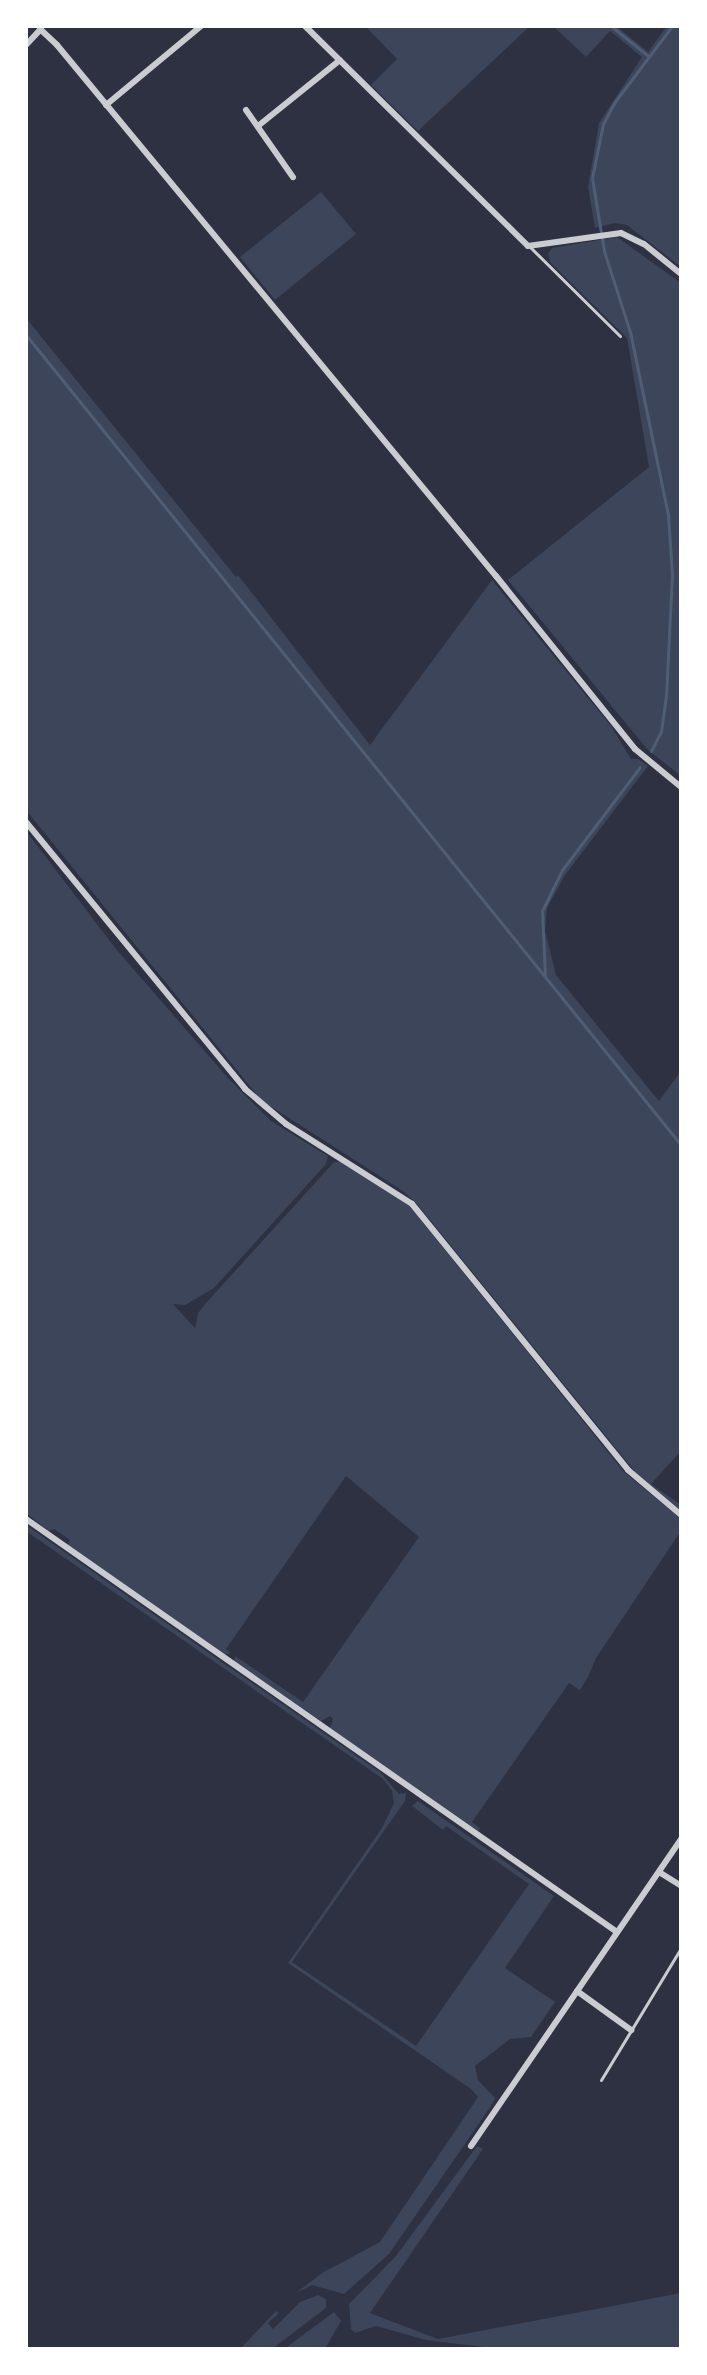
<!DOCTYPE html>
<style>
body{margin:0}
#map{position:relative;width:707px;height:2375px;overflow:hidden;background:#2d3142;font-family:Overpass,sans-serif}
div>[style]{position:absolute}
.green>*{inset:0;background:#3c4559}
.stream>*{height:3px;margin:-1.5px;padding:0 1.5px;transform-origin:1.5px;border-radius:1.5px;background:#4f5d75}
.service>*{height:3px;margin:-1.5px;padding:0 1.5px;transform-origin:1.5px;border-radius:1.5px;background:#caccd0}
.minor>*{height:6px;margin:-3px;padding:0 3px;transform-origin:3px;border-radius:3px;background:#caccd0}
span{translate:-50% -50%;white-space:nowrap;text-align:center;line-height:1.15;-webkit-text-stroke:8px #fff;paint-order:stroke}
.frame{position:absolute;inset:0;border:28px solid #fff;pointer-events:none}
</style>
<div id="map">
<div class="green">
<div style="clip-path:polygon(365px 26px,530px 26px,418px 131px,371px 85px,397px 59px)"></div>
<div style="clip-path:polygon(553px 26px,616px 26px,648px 52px,667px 26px,681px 26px,681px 267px,627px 225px,615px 223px,595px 228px,588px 187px,599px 123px,642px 57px,610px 31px,586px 57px)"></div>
<div style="clip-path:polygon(321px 192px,356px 234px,275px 300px,240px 257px)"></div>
<div style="clip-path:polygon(617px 237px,681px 283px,681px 776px,647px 749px,508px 580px,649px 467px,627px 338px,550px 262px,548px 254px,552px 248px)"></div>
<div style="clip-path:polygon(26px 318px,236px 577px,238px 575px,370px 745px,492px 580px,611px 726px,631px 759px,638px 759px,648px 766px,565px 875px,547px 908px,545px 931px,556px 975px,659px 1101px,681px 1071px,681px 1451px,651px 1484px,681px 1505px,681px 1511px,645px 1484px,418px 1205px,403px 1191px,261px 1100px,26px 810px)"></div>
<div style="clip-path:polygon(26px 831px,116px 949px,228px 1078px,271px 1121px,328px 1156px,326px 1164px,214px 1288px,185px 1305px,173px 1304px,195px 1328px,198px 1313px,206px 1303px,334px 1162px,344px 1162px,400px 1196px,412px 1209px,624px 1472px,681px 1519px,681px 1531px,596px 1658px,588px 1677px,580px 1690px,569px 1683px,472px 1822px,481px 1829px,478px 1831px,330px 1728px,333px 1719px,330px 1716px,321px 1721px,234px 1662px,235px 1656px,303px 1702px,419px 1537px,346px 1476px,226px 1649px,231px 1653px,226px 1655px,68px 1545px,70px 1540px,54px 1529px,49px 1531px,26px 1513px)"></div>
<div style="clip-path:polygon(26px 1525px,381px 1773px,399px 1794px,406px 1793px,405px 1801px,292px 1962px,416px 2046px,529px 1884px,446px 1826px,443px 1830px,412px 1806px,418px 1801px,554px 1896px,505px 1968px,555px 2002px,531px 2037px,510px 2039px,475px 2066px,478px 2080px,495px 2098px,491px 2106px,389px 2254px,344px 2294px,312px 2285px,296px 2293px,322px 2273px,380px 2242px,478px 2097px,471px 2089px,288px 1963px,382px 1828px,394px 1803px,392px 1791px,383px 1779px,26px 1531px)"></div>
<div style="clip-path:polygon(477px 2146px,483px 2149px,370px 2313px,438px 2339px,681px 2293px,681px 2349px,500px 2349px,426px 2340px,376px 2326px,355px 2333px,351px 2329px,349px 2304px,396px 2256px)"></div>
<div style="clip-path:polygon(318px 2295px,326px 2299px,326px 2308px,272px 2349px,240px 2349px,276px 2311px,279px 2313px,268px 2323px,273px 2329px,300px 2302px)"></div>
<div style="clip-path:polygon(334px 2312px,341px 2321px,325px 2349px,284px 2349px)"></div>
</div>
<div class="stream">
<div style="left:611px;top:26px;width:48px;rotate:39deg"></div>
<div style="left:26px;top:335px;width:1042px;rotate:51.04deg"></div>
<div style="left:651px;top:751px;width:22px;rotate:-63deg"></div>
<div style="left:661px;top:731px;width:34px;rotate:-82deg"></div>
<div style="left:666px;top:697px;width:123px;rotate:-87.2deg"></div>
<div style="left:672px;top:574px;width:59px;rotate:-93.9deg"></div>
<div style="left:668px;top:515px;width:187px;rotate:-101.7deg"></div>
<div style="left:630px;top:332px;width:85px;rotate:-107.8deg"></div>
<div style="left:604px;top:251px;width:74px;rotate:-99.3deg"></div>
<div style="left:592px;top:178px;width:55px;rotate:-78.5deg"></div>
<div style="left:603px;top:124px;width:24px;rotate:-62deg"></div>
<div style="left:614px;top:103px;width:96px;rotate:-53deg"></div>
<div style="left:545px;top:976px;width:65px;rotate:-92.6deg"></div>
<div style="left:542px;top:911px;width:46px;rotate:-64deg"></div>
<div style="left:562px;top:870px;width:129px;rotate:-52.9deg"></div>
</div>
<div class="service">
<div style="left:529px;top:246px;width:128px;rotate:44.7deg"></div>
<div style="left:601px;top:2080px;width:154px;rotate:-58.8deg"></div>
</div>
<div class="minor">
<div style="left:305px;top:26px;width:313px;rotate:44.6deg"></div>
<div style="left:528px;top:246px;width:94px;rotate:-8deg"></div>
<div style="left:621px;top:233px;width:25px;rotate:26deg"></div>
<div style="left:644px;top:244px;width:48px;rotate:39deg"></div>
<div style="left:40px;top:29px;width:23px;rotate:43deg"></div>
<div style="left:57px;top:45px;width:689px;rotate:50.42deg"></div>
<div style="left:496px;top:576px;width:222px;rotate:51.2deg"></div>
<div style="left:635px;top:749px;width:60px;rotate:39.6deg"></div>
<div style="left:26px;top:45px;width:22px;rotate:-47deg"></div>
<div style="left:106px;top:105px;width:124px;rotate:-39.7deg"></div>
<div style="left:246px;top:110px;width:82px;rotate:55deg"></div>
<div style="left:258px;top:126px;width:105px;rotate:-38.8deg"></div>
<div style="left:26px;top:822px;width:345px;rotate:50.6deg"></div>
<div style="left:245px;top:1089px;width:54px;rotate:40.5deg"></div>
<div style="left:286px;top:1124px;width:149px;rotate:32.4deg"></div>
<div style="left:412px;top:1204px;width:343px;rotate:50.9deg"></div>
<div style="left:628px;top:1470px;width:70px;rotate:40.3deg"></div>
<div style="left:26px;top:1519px;width:721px;rotate:34.95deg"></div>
<div style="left:659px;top:1872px;width:26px;rotate:32deg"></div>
<div style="left:577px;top:1991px;width:67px;rotate:35.8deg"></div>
<div style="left:471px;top:2146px;width:372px;rotate:-55.6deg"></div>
</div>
<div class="frame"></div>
</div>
